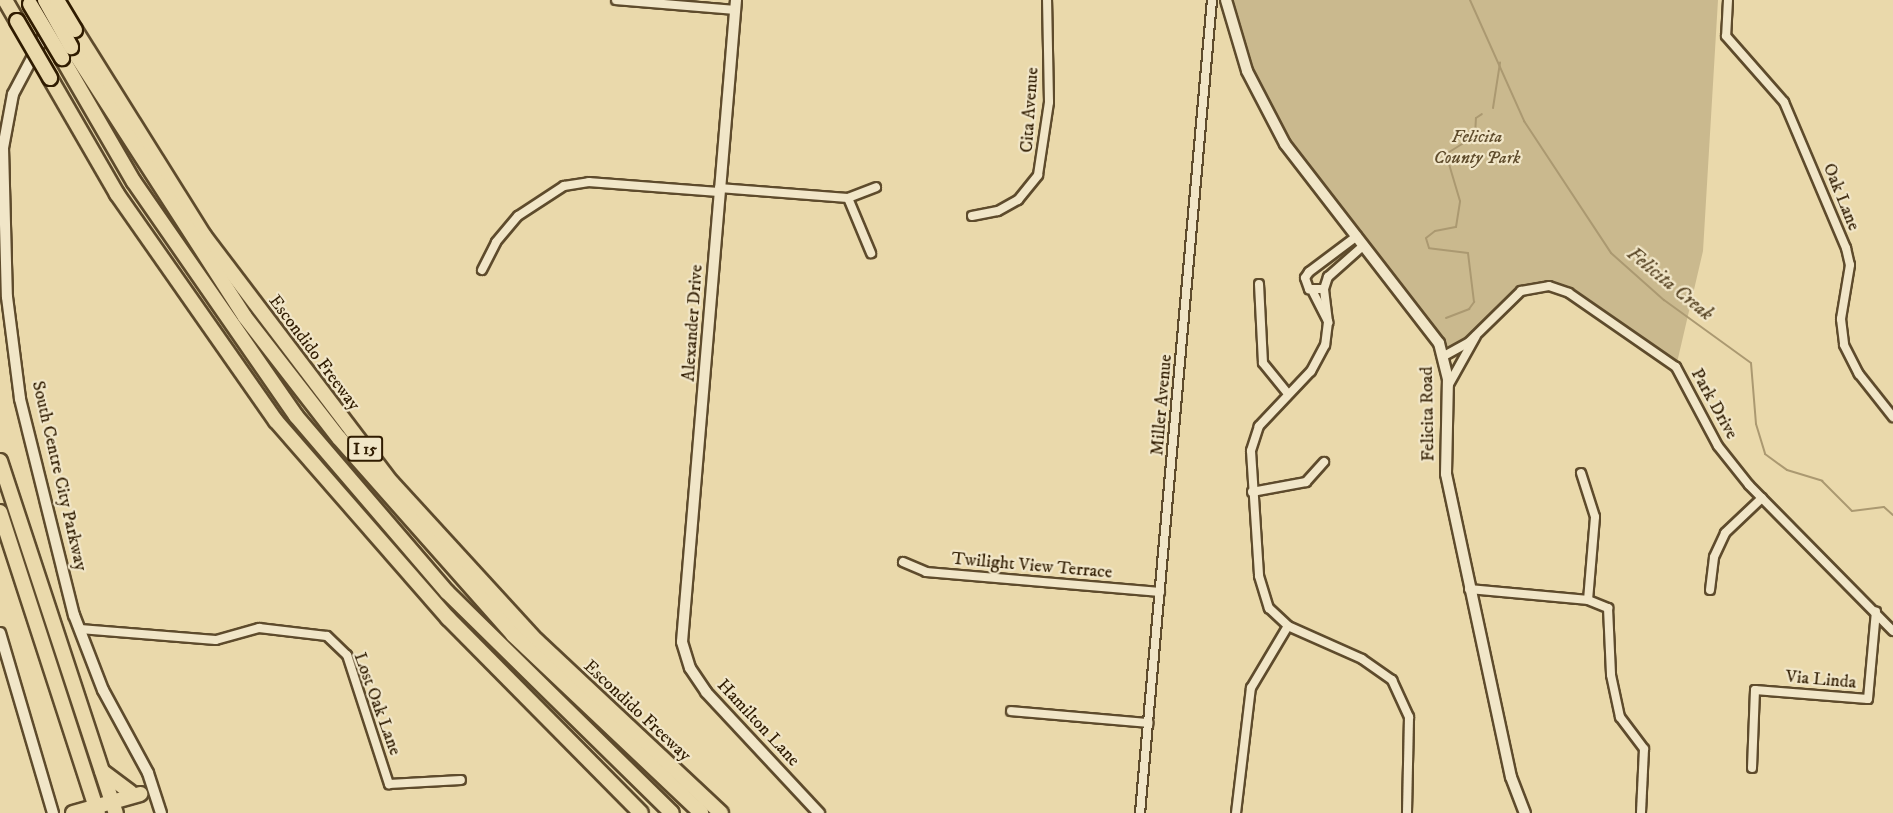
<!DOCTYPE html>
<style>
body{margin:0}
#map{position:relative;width:1893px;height:813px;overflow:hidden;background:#ead9ab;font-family:"IM FELL DW Pica",serif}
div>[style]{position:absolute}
.green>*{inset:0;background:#cab98e}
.stream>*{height:2px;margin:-1px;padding:0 1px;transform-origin:1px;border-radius:1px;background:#ab9971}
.roads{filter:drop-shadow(2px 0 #5e4b2c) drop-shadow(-2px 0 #5e4b2c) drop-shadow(0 2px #5e4b2c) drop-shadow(0 -2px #5e4b2c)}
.street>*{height:8px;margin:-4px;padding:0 4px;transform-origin:4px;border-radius:4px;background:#f1e6c8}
.secondary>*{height:10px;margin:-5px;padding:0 5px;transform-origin:5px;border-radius:5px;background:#f1e6c8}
.highway>*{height:14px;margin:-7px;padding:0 7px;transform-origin:7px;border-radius:7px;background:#ead9ab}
.bridges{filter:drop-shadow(2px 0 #301c01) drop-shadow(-2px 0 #301c01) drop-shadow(0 2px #301c01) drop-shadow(0 -2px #301c01)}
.highway-bridge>*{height:14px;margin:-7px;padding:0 7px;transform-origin:7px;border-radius:7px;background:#ead9ab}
span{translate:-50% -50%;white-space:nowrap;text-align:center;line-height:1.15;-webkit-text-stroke:4.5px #f1e6c8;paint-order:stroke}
.shield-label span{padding:2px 4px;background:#f1e6c8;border:2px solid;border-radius:4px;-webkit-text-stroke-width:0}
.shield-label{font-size:16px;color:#301c01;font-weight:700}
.street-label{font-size:18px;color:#301c01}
.park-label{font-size:18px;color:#5e4b2b;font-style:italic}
.water-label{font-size:20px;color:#5b4828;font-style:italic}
</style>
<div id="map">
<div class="green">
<div style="clip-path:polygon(1226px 0,1718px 0,1703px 251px,1676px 367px,1561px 289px,1521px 291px,1476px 335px,1444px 356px,1268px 116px)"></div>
</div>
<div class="stream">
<div style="left:1470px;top:0;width:133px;rotate:65.9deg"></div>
<div style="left:1524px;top:121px;width:158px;rotate:56.6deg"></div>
<div style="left:1611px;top:253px;width:71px;rotate:41.6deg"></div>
<div style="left:1664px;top:300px;width:107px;rotate:35.9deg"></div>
<div style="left:1751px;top:363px;width:61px;rotate:85.3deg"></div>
<div style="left:1756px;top:424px;width:31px;rotate:73deg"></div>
<div style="left:1765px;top:454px;width:27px;rotate:36deg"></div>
<div style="left:1787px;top:470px;width:37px;rotate:17deg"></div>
<div style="left:1822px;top:481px;width:42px;rotate:45deg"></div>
<div style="left:1852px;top:511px;width:32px;rotate:-7deg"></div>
<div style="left:1884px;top:507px;width:12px;rotate:42deg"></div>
<div style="left:1493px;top:108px;width:46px;rotate:-81.2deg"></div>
<div style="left:1446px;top:318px;width:25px;rotate:-21deg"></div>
<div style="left:1469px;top:309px;width:9px;rotate:-54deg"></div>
<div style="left:1474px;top:302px;width:49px;rotate:-97deg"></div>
<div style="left:1468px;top:253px;width:39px;rotate:-173deg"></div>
<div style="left:1429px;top:248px;width:10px;rotate:-107deg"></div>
<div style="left:1426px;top:238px;width:11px;rotate:-38deg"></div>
<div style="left:1435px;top:231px;width:21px;rotate:-11deg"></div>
<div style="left:1456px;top:227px;width:26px;rotate:-81deg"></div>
<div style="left:1460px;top:201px;width:49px;rotate:-106.6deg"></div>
<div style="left:1446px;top:154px;width:34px;rotate:-32deg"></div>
<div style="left:1475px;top:136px;width:18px;rotate:-87deg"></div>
<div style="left:1476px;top:118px;width:7px;rotate:-34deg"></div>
</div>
<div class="roads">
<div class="street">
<div style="left:616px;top:0;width:119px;rotate:4.8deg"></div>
<div style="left:1728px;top:0;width:36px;rotate:93deg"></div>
<div style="left:1726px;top:36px;width:88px;rotate:48.7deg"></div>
<div style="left:1784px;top:102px;width:159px;rotate:67deg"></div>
<div style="left:1846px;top:248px;width:17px;rotate:77deg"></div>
<div style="left:1850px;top:265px;width:55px;rotate:99.5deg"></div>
<div style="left:1841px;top:319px;width:26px;rotate:83deg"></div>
<div style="left:1844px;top:345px;width:33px;rotate:63deg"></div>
<div style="left:1859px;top:374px;width:55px;rotate:51.7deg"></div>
<div style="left:719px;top:188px;width:129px;rotate:4.4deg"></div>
<div style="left:848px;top:198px;width:30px;rotate:-21deg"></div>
<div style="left:848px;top:198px;width:60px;rotate:67.3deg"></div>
<div style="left:972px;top:216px;width:26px;rotate:-11deg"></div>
<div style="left:998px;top:211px;width:23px;rotate:-29deg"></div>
<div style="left:1018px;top:200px;width:32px;rotate:-51deg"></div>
<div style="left:1038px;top:175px;width:74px;rotate:-81.4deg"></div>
<div style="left:1049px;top:102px;width:102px;rotate:-91.1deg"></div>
<div style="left:1357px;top:236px;width:60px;rotate:143.1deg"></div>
<div style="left:1309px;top:272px;width:7px;rotate:124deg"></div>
<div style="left:1305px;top:278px;width:12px;rotate:70deg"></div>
<div style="left:1309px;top:289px;width:15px"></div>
<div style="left:1324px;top:289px;width:13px;rotate:-72deg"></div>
<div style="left:1328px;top:277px;width:48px;rotate:-41.6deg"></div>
<div style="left:482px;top:270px;width:31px;rotate:-63deg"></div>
<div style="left:496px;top:242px;width:34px;rotate:-50deg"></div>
<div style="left:518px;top:216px;width:55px;rotate:-33.1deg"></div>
<div style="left:564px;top:186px;width:25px;rotate:-9deg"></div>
<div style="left:589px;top:182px;width:129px;rotate:4.4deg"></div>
<div style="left:1259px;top:284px;width:79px;rotate:87.1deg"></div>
<div style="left:1263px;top:363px;width:40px;rotate:51deg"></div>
<div style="left:1313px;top:292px;width:34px;rotate:63deg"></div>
<div style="left:1328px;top:322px;width:33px;rotate:-97deg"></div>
<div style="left:1328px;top:322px;width:23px;rotate:97deg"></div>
<div style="left:1325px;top:345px;width:30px;rotate:118deg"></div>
<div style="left:1311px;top:371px;width:76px;rotate:133.4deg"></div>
<div style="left:1259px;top:426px;width:26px;rotate:108deg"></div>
<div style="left:1251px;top:451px;width:125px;rotate:86.3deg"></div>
<div style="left:1259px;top:576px;width:34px;rotate:73deg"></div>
<div style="left:1269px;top:608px;width:26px;rotate:43deg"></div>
<div style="left:1288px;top:626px;width:81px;rotate:24deg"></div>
<div style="left:1362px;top:659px;width:37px;rotate:35deg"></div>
<div style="left:1392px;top:680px;width:41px;rotate:65.3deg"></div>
<div style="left:1409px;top:717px;width:96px;rotate:91.2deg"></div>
<div style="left:1444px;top:356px;width:29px;rotate:-29deg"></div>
<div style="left:1469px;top:342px;width:73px;rotate:-44.4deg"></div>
<div style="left:1521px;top:291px;width:28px;rotate:-10deg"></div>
<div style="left:1549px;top:286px;width:21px;rotate:19deg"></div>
<div style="left:1569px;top:293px;width:130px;rotate:34.7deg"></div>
<div style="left:1676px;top:367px;width:89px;rotate:62deg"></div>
<div style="left:1718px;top:446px;width:50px;rotate:51.5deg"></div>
<div style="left:1749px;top:485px;width:205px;rotate:45.4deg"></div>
<div style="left:1448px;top:386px;width:57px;rotate:-60.8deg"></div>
<div style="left:1581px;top:473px;width:46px;rotate:72.3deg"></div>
<div style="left:1595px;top:517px;width:83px;rotate:94.8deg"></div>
<div style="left:1252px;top:492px;width:55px;rotate:-10.5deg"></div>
<div style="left:1306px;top:482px;width:27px;rotate:-48deg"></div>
<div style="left:903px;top:562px;width:25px;rotate:23deg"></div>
<div style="left:926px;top:572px;width:235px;rotate:4.9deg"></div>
<div style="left:1469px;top:589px;width:120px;rotate:5.3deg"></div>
<div style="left:1588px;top:600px;width:22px;rotate:22deg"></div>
<div style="left:1608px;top:608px;width:67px;rotate:87.4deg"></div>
<div style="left:1611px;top:675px;width:43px;rotate:77.9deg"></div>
<div style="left:1620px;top:717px;width:40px;rotate:53deg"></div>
<div style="left:1644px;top:749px;width:64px;rotate:92.7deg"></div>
<div style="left:1710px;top:590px;width:33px;rotate:-83deg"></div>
<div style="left:1714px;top:557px;width:26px;rotate:-65deg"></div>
<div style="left:1725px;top:533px;width:51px;rotate:-43.4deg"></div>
<div style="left:80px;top:629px;width:136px;rotate:4.6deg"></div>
<div style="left:216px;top:640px;width:45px;rotate:-15.6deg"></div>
<div style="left:259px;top:628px;width:68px;rotate:6.7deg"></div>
<div style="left:327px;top:636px;width:28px;rotate:44deg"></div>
<div style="left:347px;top:655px;width:136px;rotate:72deg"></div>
<div style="left:389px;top:784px;width:72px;rotate:-3.2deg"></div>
<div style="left:1011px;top:711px;width:138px;rotate:5deg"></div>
<div style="left:1752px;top:768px;width:78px;rotate:-87.8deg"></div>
<div style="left:1755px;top:690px;width:113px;rotate:4.6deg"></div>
<div style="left:1868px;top:699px;width:88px;rotate:-84.8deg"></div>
<div style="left:1140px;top:813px;width:816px;rotate:-84.94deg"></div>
<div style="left:1236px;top:813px;width:126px;rotate:-83.2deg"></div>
<div style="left:1251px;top:688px;width:72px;rotate:-59.2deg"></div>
</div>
<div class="secondary">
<div style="left:736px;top:0;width:644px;rotate:94.81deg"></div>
<div style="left:682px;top:642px;width:27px;rotate:73deg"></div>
<div style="left:690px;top:668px;width:29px;rotate:56deg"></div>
<div style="left:706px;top:692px;width:166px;rotate:47deg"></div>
<div style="left:1226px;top:0;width:74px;rotate:73.5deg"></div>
<div style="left:1247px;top:71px;width:82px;rotate:62.5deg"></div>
<div style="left:1285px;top:144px;width:252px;rotate:52.3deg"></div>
<div style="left:1439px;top:343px;width:36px;rotate:76deg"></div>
<div style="left:1448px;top:378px;width:96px;rotate:91.2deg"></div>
<div style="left:1446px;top:474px;width:310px;rotate:77.9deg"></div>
<div style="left:1511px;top:777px;width:39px;rotate:69deg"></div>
<div style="left:48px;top:28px;width:75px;rotate:117.9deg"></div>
<div style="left:13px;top:94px;width:55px;rotate:100.5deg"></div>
<div style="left:3px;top:148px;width:149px;rotate:88.5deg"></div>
<div style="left:7px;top:297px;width:103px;rotate:82.7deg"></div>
<div style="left:20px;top:399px;width:223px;rotate:76deg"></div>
<div style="left:74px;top:615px;width:80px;rotate:68.9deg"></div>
<div style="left:103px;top:690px;width:94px;rotate:61.5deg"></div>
<div style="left:148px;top:773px;width:42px;rotate:72deg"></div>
<div style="left:0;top:633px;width:188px;rotate:73.6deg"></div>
</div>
<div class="highway">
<div style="left:5px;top:0;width:24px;rotate:60deg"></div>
<div style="left:75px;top:30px;width:244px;rotate:57.9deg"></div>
<div style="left:205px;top:237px;width:309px;rotate:52.8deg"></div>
<div style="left:392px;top:483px;width:214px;rotate:47.5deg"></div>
<div style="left:537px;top:641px;width:252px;rotate:43.1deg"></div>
<div style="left:71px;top:47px;width:321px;rotate:57.2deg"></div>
<div style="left:245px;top:317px;width:153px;rotate:52.2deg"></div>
<div style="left:339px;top:438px;width:263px;rotate:48.5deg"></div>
<div style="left:513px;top:635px;width:259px;rotate:43.4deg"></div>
<div style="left:62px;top:58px;width:143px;rotate:59.9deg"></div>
<div style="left:134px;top:182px;width:285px;rotate:55.3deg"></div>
<div style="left:296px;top:416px;width:232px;rotate:49.4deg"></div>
<div style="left:447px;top:592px;width:315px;rotate:44.5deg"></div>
<div style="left:50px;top:78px;width:134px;rotate:60deg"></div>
<div style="left:117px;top:194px;width:277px;rotate:55deg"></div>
<div style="left:276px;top:421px;width:262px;rotate:48.9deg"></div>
<div style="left:448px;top:618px;width:274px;rotate:45.3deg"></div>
<div style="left:0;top:461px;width:371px;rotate:71.8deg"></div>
<div style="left:0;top:512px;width:317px;rotate:72deg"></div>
<div style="left:102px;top:771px;width:36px;rotate:37deg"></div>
<div style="left:73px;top:813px;width:70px;rotate:-15.8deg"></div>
</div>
</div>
<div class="bridges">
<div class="highway-bridge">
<div style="left:45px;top:0;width:54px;rotate:61deg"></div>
<div style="left:57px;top:0;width:35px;rotate:59deg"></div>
<div style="left:30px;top:4px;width:63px;rotate:59.3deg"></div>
<div style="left:17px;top:21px;width:66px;rotate:59.9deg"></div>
</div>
</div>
<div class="shield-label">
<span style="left:365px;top:449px">I 15</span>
</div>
<div class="street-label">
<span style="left:1030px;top:110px;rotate:-86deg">Cita Avenue</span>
<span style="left:1841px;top:197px;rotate:68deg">Oak Lane</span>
<span style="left:693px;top:323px;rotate:-86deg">Alexander Drive</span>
<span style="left:314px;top:353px;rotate:53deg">Escondido Freeway</span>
<span style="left:1714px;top:404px;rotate:61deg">Park Drive</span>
<span style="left:1162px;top:405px;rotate:-85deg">Miller Avenue</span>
<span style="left:1428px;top:414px;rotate:-91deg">Felicita Road</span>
<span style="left:59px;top:476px;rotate:77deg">South Centre City Parkway</span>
<span style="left:1032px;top:566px;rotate:5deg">Twilight View Terrace</span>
<span style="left:1821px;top:680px;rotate:5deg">Via Linda</span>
<span style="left:377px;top:704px;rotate:70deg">Lost Oak Lane</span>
<span style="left:637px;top:711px;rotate:43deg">Escondido Freeway</span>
<span style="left:758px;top:723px;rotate:47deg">Hamilton Lane</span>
</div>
<div class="park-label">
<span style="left:1477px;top:148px">Felicita<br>County Park</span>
</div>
<div class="water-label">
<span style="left:1670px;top:284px;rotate:39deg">Felicita Creak</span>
</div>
</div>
